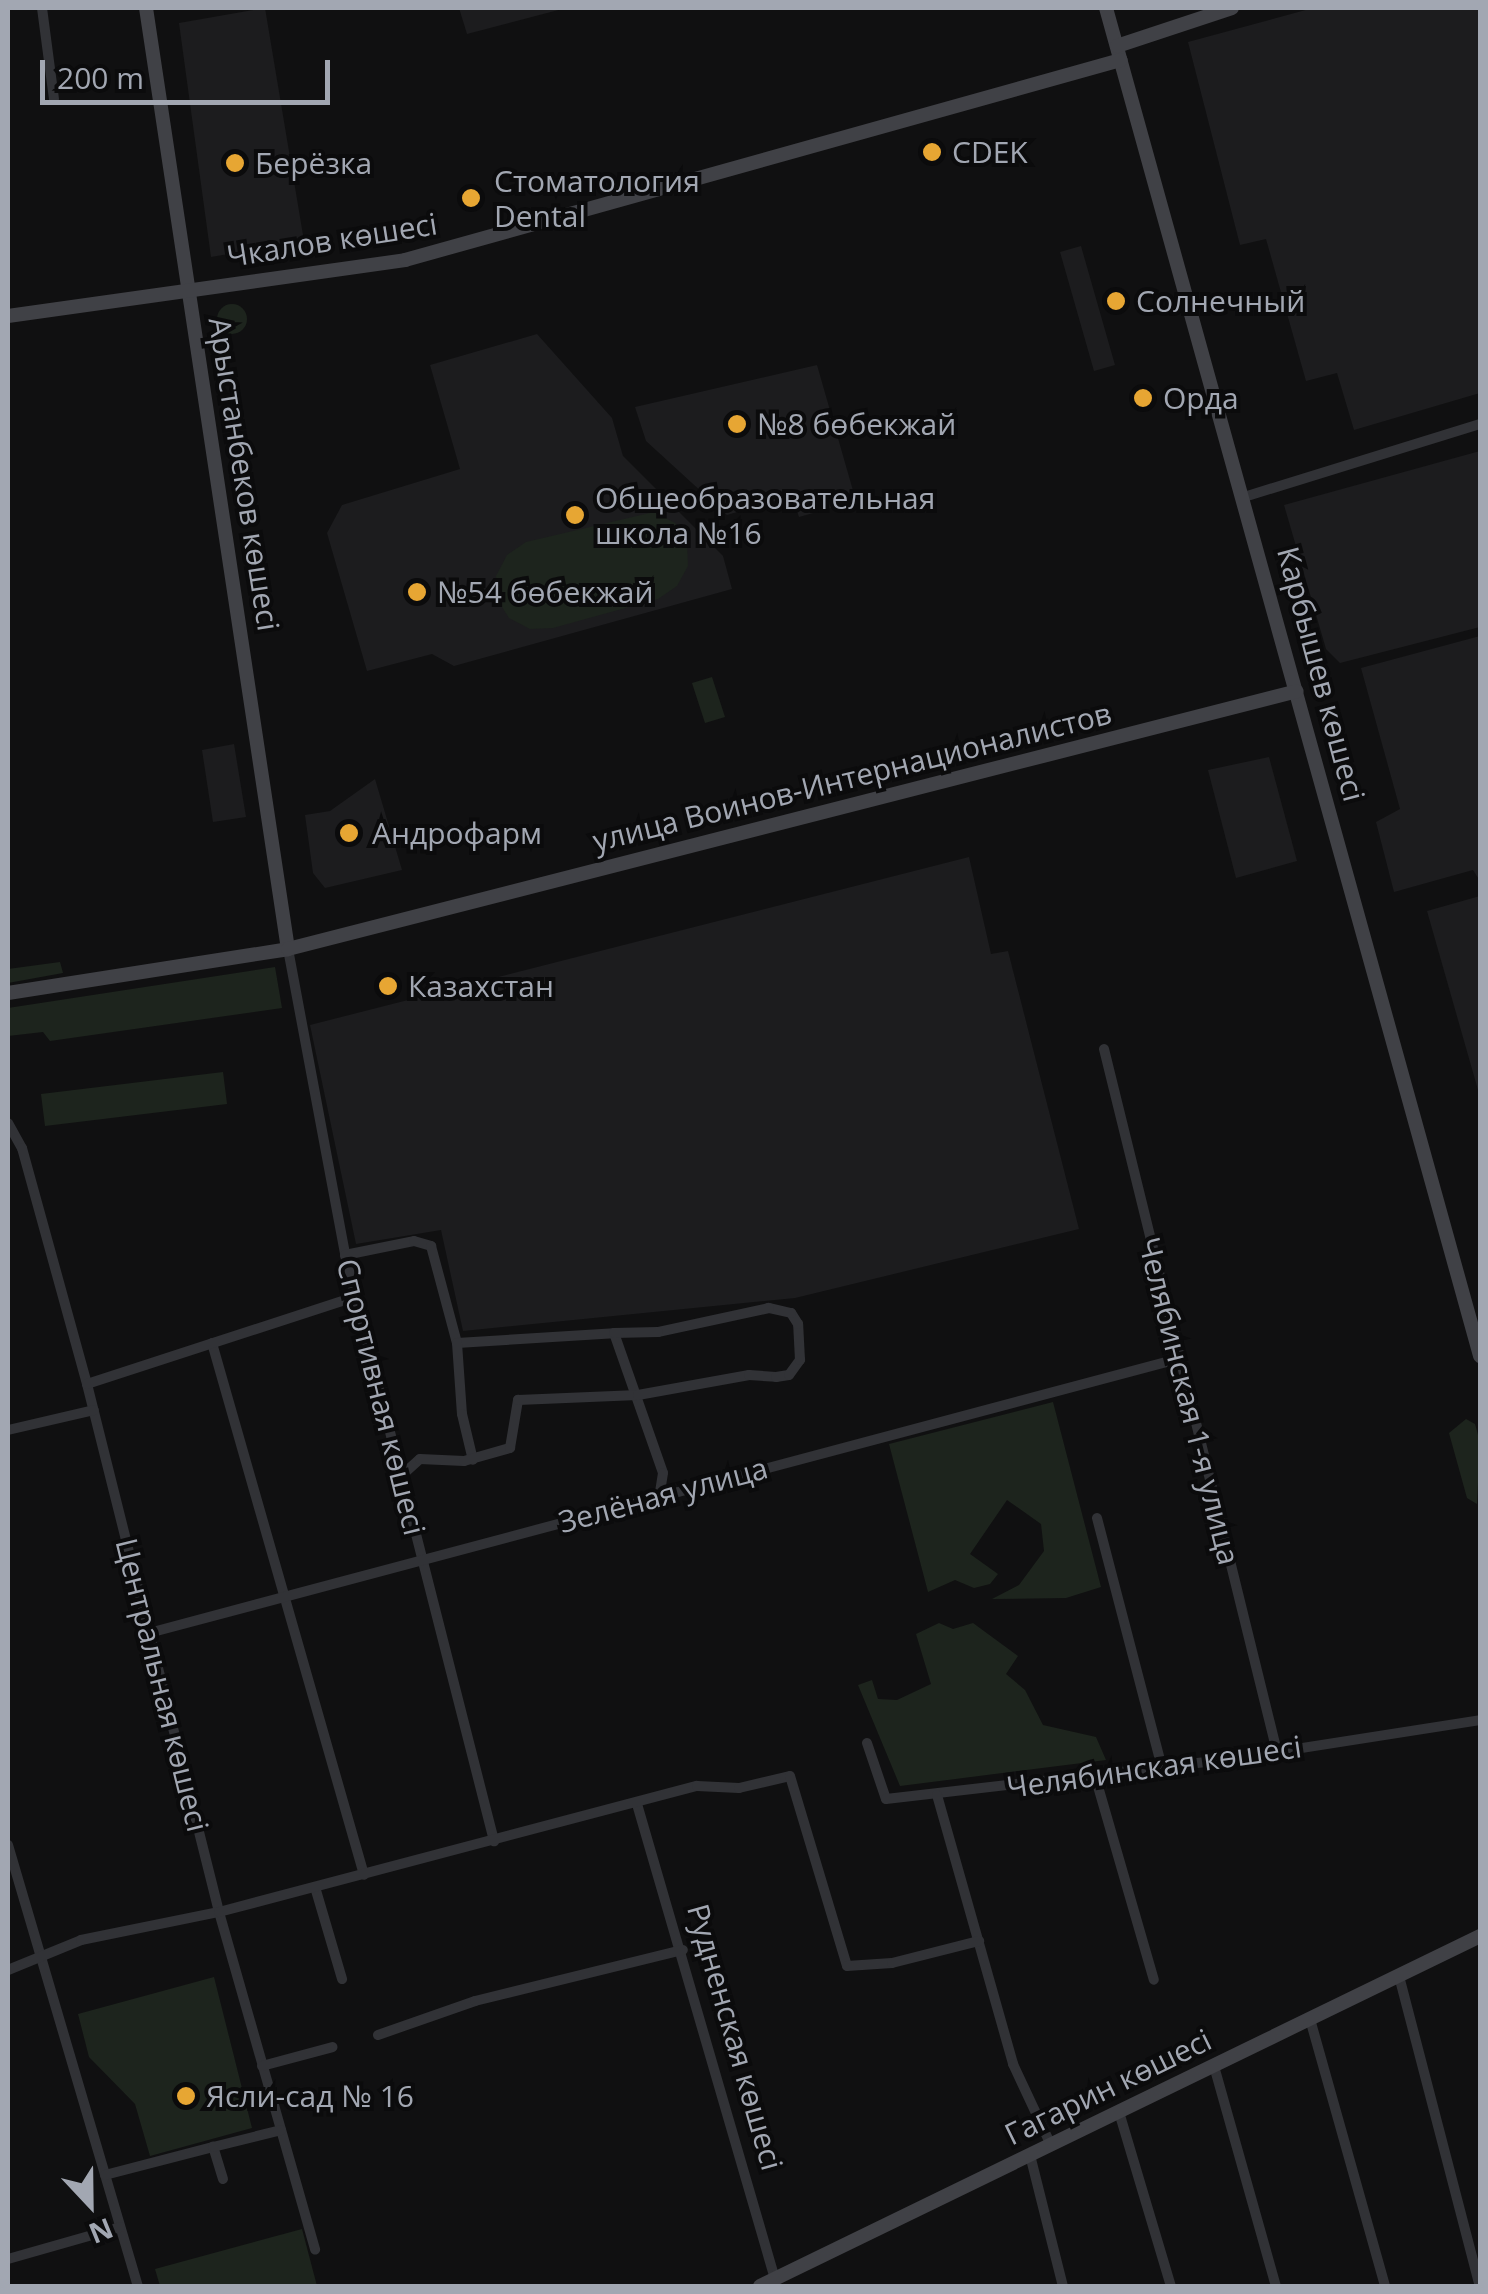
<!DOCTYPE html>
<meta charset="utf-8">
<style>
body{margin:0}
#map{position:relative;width:1488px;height:2294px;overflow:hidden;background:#101011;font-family:"Open Sans",sans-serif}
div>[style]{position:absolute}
.built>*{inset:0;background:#1c1c1e}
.green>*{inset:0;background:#1d241d}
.round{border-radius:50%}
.street>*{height:10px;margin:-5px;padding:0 5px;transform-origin:5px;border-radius:5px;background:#313236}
.secondary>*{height:14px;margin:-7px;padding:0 7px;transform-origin:7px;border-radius:7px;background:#404146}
.dots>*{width:28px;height:28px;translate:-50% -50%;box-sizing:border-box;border:5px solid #0b0b0c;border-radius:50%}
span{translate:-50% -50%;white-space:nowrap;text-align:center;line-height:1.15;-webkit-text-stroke:8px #0b0b0c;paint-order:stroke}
.poi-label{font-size:30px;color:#a2a7b2}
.left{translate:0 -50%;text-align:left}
.street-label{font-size:30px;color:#a2a7b2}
.frame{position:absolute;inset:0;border:10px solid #a2a7b2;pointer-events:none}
.north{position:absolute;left:40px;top:2154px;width:100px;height:100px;-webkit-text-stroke:8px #0b0b0c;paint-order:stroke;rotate:158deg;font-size:28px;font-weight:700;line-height:40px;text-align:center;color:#a2a7b2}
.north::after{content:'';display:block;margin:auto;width:35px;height:45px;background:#a2a7b2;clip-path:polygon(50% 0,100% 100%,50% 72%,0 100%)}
.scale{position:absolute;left:40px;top:60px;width:290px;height:45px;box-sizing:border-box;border:5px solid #a2a7b2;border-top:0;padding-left:12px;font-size:30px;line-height:35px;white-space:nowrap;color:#a2a7b2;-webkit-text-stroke:8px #0b0b0c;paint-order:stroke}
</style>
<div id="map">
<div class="built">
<div style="clip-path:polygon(265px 8px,304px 241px,211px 257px,179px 23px)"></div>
<div style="clip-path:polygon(459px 8px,566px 8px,467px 34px)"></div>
<div style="clip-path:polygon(1313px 8px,1480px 8px,1480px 393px,1354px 430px,1337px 373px,1306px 381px,1266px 239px,1240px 245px,1188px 42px)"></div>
<div style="clip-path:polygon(1081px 246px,1115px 365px,1094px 371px,1060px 252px)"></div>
<div style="clip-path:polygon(537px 334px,612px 418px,623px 456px,723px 556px,732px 589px,454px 666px,432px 654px,367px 671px,327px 533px,342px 505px,460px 469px,430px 365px)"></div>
<div style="clip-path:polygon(817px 365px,856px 501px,799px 517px,792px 496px,727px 515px,646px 441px,635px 407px)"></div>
<div style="clip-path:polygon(1480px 451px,1480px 627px,1340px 663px,1326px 649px,1284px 505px)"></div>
<div style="clip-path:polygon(1480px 636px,1480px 881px,1473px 870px,1394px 892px,1376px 822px,1400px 809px,1361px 668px)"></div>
<div style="clip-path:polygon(234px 744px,246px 817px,213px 822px,202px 750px)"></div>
<div style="clip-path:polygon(1269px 757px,1297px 861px,1236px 878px,1208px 770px)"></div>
<div style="clip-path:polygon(375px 779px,402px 870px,325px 888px,313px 873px,305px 815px,330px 811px)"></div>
<div style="clip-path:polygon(969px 857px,991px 954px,1008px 951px,1079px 1229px,795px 1298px,463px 1331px,441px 1230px,356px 1244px,310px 1025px)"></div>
<div style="clip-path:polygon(1480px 896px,1480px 1097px,1427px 911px)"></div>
</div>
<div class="green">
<div class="round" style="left:217px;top:304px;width:30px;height:30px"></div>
<div style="clip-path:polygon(654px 512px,675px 523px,687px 543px,688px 566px,677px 586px,658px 599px,553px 628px,530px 629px,509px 618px,497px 599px,496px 576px,507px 555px,526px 542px)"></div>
<div style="clip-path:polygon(712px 677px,725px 717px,705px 723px,692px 683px)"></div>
<div style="clip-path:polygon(60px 962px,63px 973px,8px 983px,8px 969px)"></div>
<div style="clip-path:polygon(275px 967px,282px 1008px,50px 1041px,43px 1032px,8px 1036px,8px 1008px)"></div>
<div style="clip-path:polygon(223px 1072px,227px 1104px,45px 1126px,41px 1094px)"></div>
<div style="clip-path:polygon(1053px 1402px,1101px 1587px,1066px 1598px,992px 1599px,1019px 1585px,1044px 1551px,1041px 1524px,1007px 1500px,970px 1554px,998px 1574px,990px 1584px,974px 1588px,955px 1580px,928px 1592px,889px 1444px)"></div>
<div style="clip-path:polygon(1466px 1419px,1475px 1424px,1480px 1442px,1477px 1504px,1467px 1498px,1449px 1433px)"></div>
<div style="clip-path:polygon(939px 1623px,953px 1629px,973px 1623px,1018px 1656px,1006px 1674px,1025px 1690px,1043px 1725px,1096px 1737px,1106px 1760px,900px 1786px,858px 1685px,872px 1680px,878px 1699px,897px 1700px,931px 1684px,916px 1634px)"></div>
<div style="clip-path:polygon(214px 1977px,252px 2128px,150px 2156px,135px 2104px,89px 2057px,78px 2014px)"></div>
<div style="clip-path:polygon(302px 2229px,317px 2286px,160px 2286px,155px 2269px)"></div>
</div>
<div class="street">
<div style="left:42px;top:8px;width:92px;rotate:82.5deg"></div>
<div style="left:1244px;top:497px;width:247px;rotate:-17.2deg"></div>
<div style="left:288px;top:949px;width:311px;rotate:79.4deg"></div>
<div style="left:345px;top:1255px;width:605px;rotate:75.73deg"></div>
<div style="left:1104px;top:1049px;width:724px;rotate:76.17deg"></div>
<div style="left:8px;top:1123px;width:29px;rotate:61deg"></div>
<div style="left:22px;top:1148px;width:245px;rotate:74.6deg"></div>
<div style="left:87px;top:1384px;width:544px;rotate:75.96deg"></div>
<div style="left:219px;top:1912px;width:351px;rotate:74.1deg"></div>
<div style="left:345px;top:1255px;width:70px;rotate:-11.5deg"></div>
<div style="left:414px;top:1241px;width:18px;rotate:16deg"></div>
<div style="left:431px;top:1246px;width:100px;rotate:75deg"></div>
<div style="left:457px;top:1343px;width:157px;rotate:-3.6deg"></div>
<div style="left:614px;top:1333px;width:148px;rotate:70.7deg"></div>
<div style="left:663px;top:1473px;width:24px;rotate:99deg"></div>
<div style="left:212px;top:1343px;width:553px;rotate:74.05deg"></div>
<div style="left:457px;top:1343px;width:71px;rotate:86deg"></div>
<div style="left:462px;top:1414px;width:47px;rotate:76.6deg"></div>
<div style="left:87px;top:1384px;width:282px;rotate:-18deg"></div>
<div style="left:8px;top:1430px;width:88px;rotate:-13.1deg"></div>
<div style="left:401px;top:1476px;width:25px;rotate:-42deg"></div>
<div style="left:420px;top:1459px;width:44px;rotate:2.6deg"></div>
<div style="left:464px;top:1461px;width:48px;rotate:-15.8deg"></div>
<div style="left:510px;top:1448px;width:49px;rotate:-80.5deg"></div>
<div style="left:518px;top:1400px;width:120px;rotate:-2.4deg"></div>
<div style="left:638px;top:1395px;width:113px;rotate:-10.2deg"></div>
<div style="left:749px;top:1375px;width:27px;rotate:4deg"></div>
<div style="left:776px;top:1377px;width:13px;rotate:-9deg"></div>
<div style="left:789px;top:1375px;width:19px;rotate:-54deg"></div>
<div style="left:800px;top:1360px;width:36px;rotate:-93deg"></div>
<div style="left:798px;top:1324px;width:13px;rotate:-122deg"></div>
<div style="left:791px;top:1313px;width:23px;rotate:-167deg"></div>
<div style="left:769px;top:1308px;width:114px;rotate:167.8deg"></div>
<div style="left:658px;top:1332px;width:44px;rotate:178.7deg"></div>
<div style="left:1097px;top:1518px;width:257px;rotate:75.4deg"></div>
<div style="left:149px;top:1633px;width:1064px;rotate:-14.92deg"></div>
<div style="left:867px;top:1743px;width:59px;rotate:71.3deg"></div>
<div style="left:886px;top:1799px;width:348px;rotate:-6.6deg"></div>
<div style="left:1232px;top:1759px;width:251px;rotate:-8.9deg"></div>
<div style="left:1095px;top:1776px;width:212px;rotate:73.9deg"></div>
<div style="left:937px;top:1795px;width:280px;rotate:74.2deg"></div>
<div style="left:1013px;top:2064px;width:89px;rotate:64.9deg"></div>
<div style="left:637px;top:1804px;width:496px;rotate:73.8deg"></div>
<div style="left:8px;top:1845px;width:460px;rotate:73.6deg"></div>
<div style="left:315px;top:1887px;width:96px;rotate:73.6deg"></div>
<div style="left:8px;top:1970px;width:79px;rotate:-22.3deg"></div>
<div style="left:81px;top:1940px;width:141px;rotate:-11.5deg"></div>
<div style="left:219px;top:1912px;width:494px;rotate:-14.8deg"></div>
<div style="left:697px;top:1786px;width:42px;rotate:2.7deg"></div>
<div style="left:739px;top:1788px;width:52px;rotate:-13.2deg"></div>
<div style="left:790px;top:1776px;width:198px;rotate:73.3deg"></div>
<div style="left:847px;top:1966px;width:45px;rotate:-3.8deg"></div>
<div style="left:892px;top:1963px;width:90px;rotate:-14.2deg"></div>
<div style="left:1399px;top:1976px;width:320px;rotate:75.4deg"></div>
<div style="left:1310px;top:2019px;width:277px;rotate:74.3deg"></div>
<div style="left:378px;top:2035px;width:103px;rotate:-19.3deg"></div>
<div style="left:475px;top:2001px;width:214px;rotate:-13.8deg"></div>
<div style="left:262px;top:2066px;width:73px;rotate:-15deg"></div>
<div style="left:1214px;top:2066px;width:229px;rotate:74.3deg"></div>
<div style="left:1119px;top:2112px;width:182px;rotate:73.4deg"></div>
<div style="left:1030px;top:2155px;width:135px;rotate:75.9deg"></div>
<div style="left:105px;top:2175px;width:112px;rotate:-14.5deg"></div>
<div style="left:223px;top:2179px;width:34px;rotate:-107deg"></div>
<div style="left:213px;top:2147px;width:70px;rotate:-14deg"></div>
<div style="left:8px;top:2259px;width:116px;rotate:-15.9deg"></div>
</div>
<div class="secondary">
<div style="left:146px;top:8px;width:952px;rotate:81.42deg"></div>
<div style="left:1106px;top:8px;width:1399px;rotate:74.49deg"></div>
<div style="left:1117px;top:46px;width:121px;rotate:-18.3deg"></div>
<div style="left:8px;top:316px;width:401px;rotate:-8deg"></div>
<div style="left:405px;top:260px;width:743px;rotate:-15.61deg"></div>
<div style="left:8px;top:993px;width:283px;rotate:-8.9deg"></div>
<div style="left:288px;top:949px;width:1041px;rotate:-14.34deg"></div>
<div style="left:760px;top:2286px;width:801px;rotate:-25.92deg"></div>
</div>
<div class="dots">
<div style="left:932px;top:152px;background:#e7a633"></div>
<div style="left:235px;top:163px;background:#e7a633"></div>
<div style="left:471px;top:198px;background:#e7a633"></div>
<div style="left:1116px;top:301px;background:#e7a633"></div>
<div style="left:1143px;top:398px;background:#e7a633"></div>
<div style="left:737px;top:424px;background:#e7a633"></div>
<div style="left:575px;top:515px;background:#e7a633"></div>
<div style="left:417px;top:592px;background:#e7a633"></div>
<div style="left:349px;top:833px;background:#e7a633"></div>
<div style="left:388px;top:986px;background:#e7a633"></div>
<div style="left:186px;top:2096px;background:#e7a633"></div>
</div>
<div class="poi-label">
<span class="left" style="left:952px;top:152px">CDEK</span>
<span class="left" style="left:255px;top:163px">Берёзка</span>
<span class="left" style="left:494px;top:198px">Стоматология<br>Dental</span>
<span class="left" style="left:1136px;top:301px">Солнечный</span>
<span class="left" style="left:1163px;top:398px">Орда</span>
<span class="left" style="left:757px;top:424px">№8 бөбекжай</span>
<span class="left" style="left:595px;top:515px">Общеобразовательная<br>школа №16</span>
<span class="left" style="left:437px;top:592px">№54 бөбекжай</span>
<span class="left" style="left:372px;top:833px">Андрофарм</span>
<span class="left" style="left:408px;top:986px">Казахстан</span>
<span class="left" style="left:206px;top:2096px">Ясли-сад № 16</span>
</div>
<div class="street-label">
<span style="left:332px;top:240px;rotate:-9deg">Чкалов көшесі</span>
<span style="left:244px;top:474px;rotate:81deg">Арыстанбеков көшесі</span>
<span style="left:1321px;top:674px;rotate:75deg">Карбышев көшесі</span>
<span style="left:852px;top:777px;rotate:-14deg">улица Воинов-Интернационалистов</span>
<span style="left:381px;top:1397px;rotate:76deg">Спортивная көшесі</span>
<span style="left:1189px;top:1401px;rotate:76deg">Челябинская 1-я улица</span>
<span style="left:663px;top:1495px;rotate:-15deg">Зелёная улица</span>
<span style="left:162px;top:1685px;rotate:76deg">Центральная көшесі</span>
<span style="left:1154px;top:1767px;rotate:-8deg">Челябинская көшесі</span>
<span style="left:735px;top:2037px;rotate:74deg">Рудненская көшесі</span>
<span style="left:1108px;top:2087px;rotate:-26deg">Гагарин көшесі</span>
</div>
<div class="frame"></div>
<div class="north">N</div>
<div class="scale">200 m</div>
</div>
